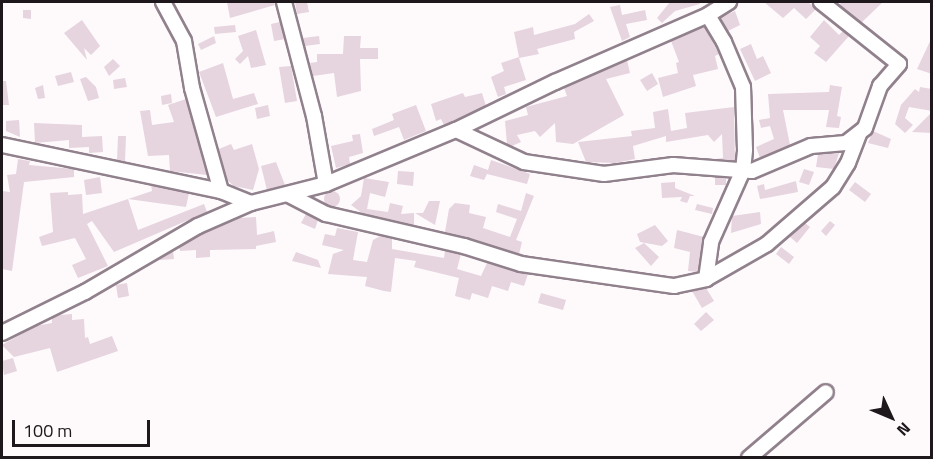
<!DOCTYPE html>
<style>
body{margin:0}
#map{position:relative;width:933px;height:459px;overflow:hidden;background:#fefafc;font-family:"Titillium Web",sans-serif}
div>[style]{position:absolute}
.building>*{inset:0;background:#e6d4df}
.round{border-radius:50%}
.roads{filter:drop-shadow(2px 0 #91818c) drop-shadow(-2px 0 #91818c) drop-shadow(0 2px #91818c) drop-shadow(0 -2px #91818c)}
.minor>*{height:14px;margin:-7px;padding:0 7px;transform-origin:7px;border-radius:7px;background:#fff}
span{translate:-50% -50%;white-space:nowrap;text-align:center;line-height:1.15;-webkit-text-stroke:4.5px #fefafc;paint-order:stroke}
.frame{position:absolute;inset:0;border:3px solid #1e181c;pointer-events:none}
.north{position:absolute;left:861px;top:387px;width:60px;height:60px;-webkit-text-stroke:4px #fefafc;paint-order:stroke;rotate:134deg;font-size:16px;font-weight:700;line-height:24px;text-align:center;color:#1e181c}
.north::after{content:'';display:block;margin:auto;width:21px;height:27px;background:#1e181c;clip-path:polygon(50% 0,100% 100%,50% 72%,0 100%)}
.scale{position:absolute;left:12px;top:420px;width:138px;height:27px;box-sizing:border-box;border:3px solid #1e181c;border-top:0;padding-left:8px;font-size:18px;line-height:21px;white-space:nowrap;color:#1e181c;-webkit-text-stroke:4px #fefafc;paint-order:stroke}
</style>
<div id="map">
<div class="building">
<div style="clip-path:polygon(227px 2px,274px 2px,275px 5px,230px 18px)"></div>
<div style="clip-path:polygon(295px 2px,307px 2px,309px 12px,297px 14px)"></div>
<div style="clip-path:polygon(670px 2px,699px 2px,700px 4px,675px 11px,662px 23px,657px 18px)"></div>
<div style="clip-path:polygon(764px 2px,808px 2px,816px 9px,806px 19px,794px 8px,783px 18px)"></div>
<div style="clip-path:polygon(842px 2px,883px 2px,861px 23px,839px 5px)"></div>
<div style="clip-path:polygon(620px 5px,622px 15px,645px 10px,647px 20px,626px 24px,630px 37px,622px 41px,610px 7px)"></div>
<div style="clip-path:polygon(23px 10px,31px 10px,31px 19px,23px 18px)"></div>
<div style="clip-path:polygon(735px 11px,740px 25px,728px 31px,720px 18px)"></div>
<div style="clip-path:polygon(589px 14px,594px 21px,574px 32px,575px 39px,537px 49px,539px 54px,519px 58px,526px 80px,504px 87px,506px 94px,498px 97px,491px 77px,504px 71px,501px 63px,519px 57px,514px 32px,533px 27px,534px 35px,575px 24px)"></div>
<div style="clip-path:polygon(82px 20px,100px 46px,91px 55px,84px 48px,87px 60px,64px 33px)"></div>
<div style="clip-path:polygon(824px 20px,839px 35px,843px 31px,849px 36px,826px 62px,814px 53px,820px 46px,810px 37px)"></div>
<div style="clip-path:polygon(280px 22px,285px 39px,274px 41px,271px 24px)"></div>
<div style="clip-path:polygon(235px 25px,236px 32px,215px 34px,214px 27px)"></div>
<div style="clip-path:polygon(704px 26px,719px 54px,715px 56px,718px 69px,693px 75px,696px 86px,663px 97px,658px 78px,678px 73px,676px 63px,679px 62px,671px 41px)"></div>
<div style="clip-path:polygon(256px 30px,266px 65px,251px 68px,248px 56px,240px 64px,235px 59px,243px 51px,238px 36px)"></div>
<div style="clip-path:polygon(214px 36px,216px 43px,201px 50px,198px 44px)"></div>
<div style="clip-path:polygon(319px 36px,320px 44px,305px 46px,303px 38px)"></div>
<div style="clip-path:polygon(344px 36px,361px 36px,360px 48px,378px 48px,378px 59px,360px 59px,361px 91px,337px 97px,334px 73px,313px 76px,310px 63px,317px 62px,317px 54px,343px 54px)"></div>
<div style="clip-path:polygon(932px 37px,932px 74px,917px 69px)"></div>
<div style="clip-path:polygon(751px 44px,757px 59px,763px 56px,771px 73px,755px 81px,740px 49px)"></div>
<div style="clip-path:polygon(113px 59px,120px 66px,109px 76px,104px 67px)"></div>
<div style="clip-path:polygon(627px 60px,630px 73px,606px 79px,624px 115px,573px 144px,556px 142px,555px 123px,540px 137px,535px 131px,517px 135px,521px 142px,512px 146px,507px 144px,505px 121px,528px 115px,526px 107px,567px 96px,564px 88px)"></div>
<div style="clip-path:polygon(223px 63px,233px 99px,254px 93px,258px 104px,216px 117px,199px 72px)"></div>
<div style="clip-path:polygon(291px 66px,297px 101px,285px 103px,279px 67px)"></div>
<div style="clip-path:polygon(71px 72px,74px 82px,58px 86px,55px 76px)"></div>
<div style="clip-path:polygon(652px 73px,658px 84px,647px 91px,640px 80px)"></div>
<div style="clip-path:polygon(86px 77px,96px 87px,99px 98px,88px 101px,80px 79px)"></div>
<div style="clip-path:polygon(125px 78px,127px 87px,114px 89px,113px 80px)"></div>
<div style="clip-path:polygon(2px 81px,6px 81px,9px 105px,2px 105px)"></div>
<div style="clip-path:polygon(43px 85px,45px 98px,38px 99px,35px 88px)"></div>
<div style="clip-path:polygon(830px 85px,842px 87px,837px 116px,841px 117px,839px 128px,826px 127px,829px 110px,783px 110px,790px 145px,760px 158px,756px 147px,774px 139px,770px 126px,761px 128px,759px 120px,770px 118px,768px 94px,829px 92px)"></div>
<div style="clip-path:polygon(920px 87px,932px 89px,932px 111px,909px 107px,905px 118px,913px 125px,905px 133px,895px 124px,901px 105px,915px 89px,919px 92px)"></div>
<div style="clip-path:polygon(463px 93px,465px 97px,482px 93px,486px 106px,444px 125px,441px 119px,436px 121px,431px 104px)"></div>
<div style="clip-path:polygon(171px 94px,172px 103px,162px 105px,161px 96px)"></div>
<div style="clip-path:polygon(186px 99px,207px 175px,170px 171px,169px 155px,148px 156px,140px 111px,150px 110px,152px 125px,174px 122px,168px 105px)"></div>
<div style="clip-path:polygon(268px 105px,270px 116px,257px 119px,255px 108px)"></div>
<div style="clip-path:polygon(416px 105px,426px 131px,404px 140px,399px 127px,374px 136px,372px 129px,394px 120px,392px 114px)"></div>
<div style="clip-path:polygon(734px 107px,735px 161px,715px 159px,723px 158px,722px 134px,714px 142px,708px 135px,666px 142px,666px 136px,633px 146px,635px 159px,615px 163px,586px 162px,578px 142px,632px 136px,631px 131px,655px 128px,653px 112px,668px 109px,671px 131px,687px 128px,685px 113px)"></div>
<div style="clip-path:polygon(932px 112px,932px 133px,912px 132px)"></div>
<div style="clip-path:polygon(19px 120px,20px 137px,6px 131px,6px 121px)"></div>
<div style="clip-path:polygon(34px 123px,82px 125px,82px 137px,102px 136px,103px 152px,89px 153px,89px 147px,69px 148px,69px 140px,35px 143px)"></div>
<div style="clip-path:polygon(873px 131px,891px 139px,888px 148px,868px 143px)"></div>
<div style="clip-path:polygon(360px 134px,363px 153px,349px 157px,350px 164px,336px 168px,331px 146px,353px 141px,352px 135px)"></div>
<div style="clip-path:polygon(118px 136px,126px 136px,125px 161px,117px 160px)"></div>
<div style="clip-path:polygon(231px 144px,234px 150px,252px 144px,259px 169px,253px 190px,234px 186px,227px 180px,219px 149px)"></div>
<div style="clip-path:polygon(839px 153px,834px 169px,816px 167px,818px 154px)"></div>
<div style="clip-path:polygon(18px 159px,30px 161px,29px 165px,74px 169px,74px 177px,24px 182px,12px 271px,2px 269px,2px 191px,10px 192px,7px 175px,16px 174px)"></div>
<div style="clip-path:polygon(491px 160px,530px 174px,527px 184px,487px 174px,484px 180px,470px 176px,474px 165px,488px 170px)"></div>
<div style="clip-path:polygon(276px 162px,285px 185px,267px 190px,261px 166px)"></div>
<div style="clip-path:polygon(804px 169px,814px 172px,809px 185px,799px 182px)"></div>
<div style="clip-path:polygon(398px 171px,414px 172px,413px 186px,397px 184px)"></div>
<div style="clip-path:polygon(100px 177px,102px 193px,86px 195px,84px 180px)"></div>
<div style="clip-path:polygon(715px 177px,726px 178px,726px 185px,715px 185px)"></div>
<div style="clip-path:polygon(364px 178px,389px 182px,385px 197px,370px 193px,367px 209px,388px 212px,390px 203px,403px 206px,401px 214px,414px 213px,414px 225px,362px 213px,351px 205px,361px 196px)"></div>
<div style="clip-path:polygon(796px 181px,798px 192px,760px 199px,757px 186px,764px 184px,765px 190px)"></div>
<div style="clip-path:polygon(675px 182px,675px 188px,695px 196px,690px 196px,687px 203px,680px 201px,682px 197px,662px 198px,661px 183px)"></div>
<div style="clip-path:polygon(855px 182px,871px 194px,865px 202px,849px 190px)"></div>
<div style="clip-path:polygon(151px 185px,189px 193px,186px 207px,128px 199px,152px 191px)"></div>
<div class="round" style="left:324px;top:191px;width:16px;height:16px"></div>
<div style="clip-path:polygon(68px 192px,68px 195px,82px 194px,83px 214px,128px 199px,138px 230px,204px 204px,207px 212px,114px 252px,92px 221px,87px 224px,108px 266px,78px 278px,72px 265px,86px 259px,75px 238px,42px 246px,39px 237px,53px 232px,50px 193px)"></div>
<div style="clip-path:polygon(526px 193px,534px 196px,516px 240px,522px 242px,519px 254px,445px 232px,449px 209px,455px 203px,470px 205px,469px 213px,486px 217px,483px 228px,510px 237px,517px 219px,496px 212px,498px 204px,521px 211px)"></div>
<div style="clip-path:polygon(429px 201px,440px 201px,435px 225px,415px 213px,423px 213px)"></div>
<div style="clip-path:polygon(697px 204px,713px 208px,712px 214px,695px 210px)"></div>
<div style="clip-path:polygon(760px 212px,761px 224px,731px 233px,732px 216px)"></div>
<div style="clip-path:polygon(306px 214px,318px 220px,315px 229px,301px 223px)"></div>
<div style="clip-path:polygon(256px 217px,257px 235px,274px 231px,276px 242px,256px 246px,256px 249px,210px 250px,210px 257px,196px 258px,196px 250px,180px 251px,179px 247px,202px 234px,240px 218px)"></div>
<div style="clip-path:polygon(830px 221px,835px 225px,826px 236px,821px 231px)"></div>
<div style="clip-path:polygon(805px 223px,810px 227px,797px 243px,789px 236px)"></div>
<div style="clip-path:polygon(655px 225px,668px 241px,662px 246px,640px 242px,637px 234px)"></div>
<div style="clip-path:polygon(337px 228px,358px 232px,353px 260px,367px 262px,373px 240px,380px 236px,392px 239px,392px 249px,444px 258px,445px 251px,461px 254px,457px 269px,481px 276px,487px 263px,528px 274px,524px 286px,511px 282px,508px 291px,492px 286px,488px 298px,472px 293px,470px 300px,455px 296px,459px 278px,414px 267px,416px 261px,395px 258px,391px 292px,384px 291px,365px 286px,367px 277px,328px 274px,333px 254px,344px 250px,322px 245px,325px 234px,335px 236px)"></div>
<div style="clip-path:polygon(677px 230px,704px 237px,698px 272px,688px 271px,690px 252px,674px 248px)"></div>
<div style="clip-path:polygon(644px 243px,659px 257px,651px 266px,635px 248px)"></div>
<div style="clip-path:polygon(781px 247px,794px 257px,789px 264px,776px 254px)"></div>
<div style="clip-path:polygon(173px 251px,174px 259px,160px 260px,160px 259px)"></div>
<div style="clip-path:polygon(296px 252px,318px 260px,321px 268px,292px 261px)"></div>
<div style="clip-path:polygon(127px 283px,129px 296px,118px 298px,116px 285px)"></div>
<div style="clip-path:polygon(706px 288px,714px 301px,702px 308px,692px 291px)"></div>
<div style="clip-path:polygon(541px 293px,566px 300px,563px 310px,538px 303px)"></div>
<div style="clip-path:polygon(706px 312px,714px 320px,701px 331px,694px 324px)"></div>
<div style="clip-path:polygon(72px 314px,72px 320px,84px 319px,85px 338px,88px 337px,90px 344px,112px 336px,118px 351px,57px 372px,50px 348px,14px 357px,2px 345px,36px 326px,52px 323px,52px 318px,60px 315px)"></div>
<div style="clip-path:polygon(13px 358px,17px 371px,4px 375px,2px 361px)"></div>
</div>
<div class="roads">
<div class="minor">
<div style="left:163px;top:2px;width:44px;rotate:61.7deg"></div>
<div style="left:184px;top:41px;width:48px;rotate:80.3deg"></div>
<div style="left:192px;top:88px;width:107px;rotate:74.3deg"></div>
<div style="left:284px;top:2px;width:118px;rotate:75.3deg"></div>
<div style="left:314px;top:116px;width:69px;rotate:80deg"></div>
<div style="left:456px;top:130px;width:75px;rotate:25.2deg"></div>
<div style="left:524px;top:162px;width:81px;rotate:8.5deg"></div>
<div style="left:604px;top:174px;width:70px;rotate:-7.4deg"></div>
<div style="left:673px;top:165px;width:79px;rotate:4.3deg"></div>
<div style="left:752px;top:171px;width:64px;rotate:-23deg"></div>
<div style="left:811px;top:146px;width:35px;rotate:-5deg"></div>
<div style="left:846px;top:143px;width:24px;rotate:-38deg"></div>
<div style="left:865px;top:128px;width:45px;rotate:-70.3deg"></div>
<div style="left:880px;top:86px;width:29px;rotate:-49deg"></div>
<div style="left:899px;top:64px;width:100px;rotate:-141.5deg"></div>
<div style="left:2px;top:145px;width:224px;rotate:11.9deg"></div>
<div style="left:221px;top:191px;width:32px;rotate:22deg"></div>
<div style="left:289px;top:195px;width:42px;rotate:27.2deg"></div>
<div style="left:326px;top:214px;width:142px;rotate:13.1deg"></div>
<div style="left:464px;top:246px;width:60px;rotate:17.5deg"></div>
<div style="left:521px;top:264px;width:155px;rotate:8.2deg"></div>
<div style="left:674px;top:286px;width:33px;rotate:-12deg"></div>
<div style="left:706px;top:279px;width:70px;rotate:-29.8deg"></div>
<div style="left:767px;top:244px;width:87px;rotate:-40.8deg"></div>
<div style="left:833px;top:187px;width:28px;rotate:-58deg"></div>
<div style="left:848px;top:163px;width:30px;rotate:-69deg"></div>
<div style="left:706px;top:279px;width:37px;rotate:-82deg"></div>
<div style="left:711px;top:242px;width:79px;rotate:-66deg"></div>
<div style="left:743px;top:170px;width:20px;rotate:-84deg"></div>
<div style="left:745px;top:150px;width:63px;rotate:-91.8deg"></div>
<div style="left:743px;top:87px;width:49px;rotate:-112.9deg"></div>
<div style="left:724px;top:42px;width:31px;rotate:-121deg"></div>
<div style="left:2px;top:333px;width:93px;rotate:-26.3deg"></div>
<div style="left:85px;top:292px;width:131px;rotate:-30.3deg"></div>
<div style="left:198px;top:226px;width:58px;rotate:-23.5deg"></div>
<div style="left:251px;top:203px;width:77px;rotate:-14.2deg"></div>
<div style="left:326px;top:184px;width:141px;rotate:-22.6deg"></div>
<div style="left:456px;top:130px;width:110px;rotate:-25.9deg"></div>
<div style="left:555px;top:82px;width:167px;rotate:-23.6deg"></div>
<div style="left:708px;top:15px;width:25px;rotate:-32deg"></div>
<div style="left:749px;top:458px;width:101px;rotate:-40.6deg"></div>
</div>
</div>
<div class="frame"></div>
<div class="north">N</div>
<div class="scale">100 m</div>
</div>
